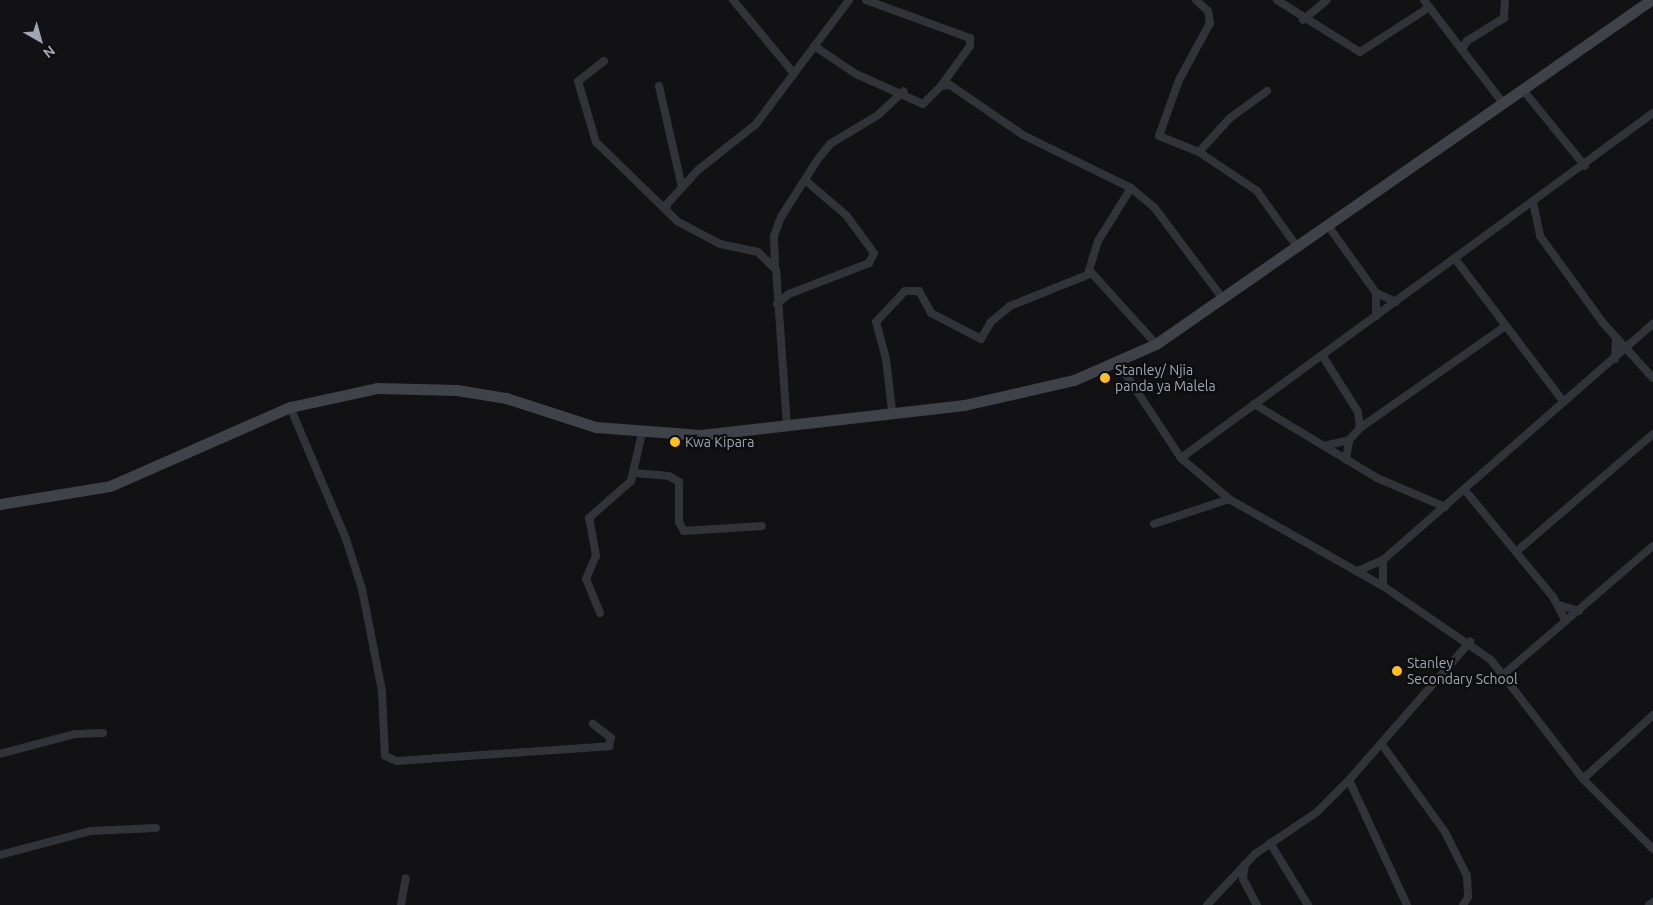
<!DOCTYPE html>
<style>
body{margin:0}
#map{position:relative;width:1653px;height:905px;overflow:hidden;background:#121113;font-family:Ubuntu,sans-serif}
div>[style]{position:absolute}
.street>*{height:8px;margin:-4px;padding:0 4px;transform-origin:4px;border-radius:4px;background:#323339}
.secondary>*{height:11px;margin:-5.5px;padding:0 5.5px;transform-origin:5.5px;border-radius:5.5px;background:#404249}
.dots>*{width:14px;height:14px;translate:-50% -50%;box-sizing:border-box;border:2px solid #0d0d0e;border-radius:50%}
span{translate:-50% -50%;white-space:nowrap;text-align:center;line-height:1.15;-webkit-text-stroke:4.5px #0d0d0e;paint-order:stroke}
.poi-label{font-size:14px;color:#a1a6b6}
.left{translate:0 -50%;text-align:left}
.north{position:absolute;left:15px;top:15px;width:50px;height:50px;-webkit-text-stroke:4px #0d0d0e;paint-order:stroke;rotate:142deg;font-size:14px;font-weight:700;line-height:20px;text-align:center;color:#a1a6b6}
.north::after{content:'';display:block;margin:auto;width:18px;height:22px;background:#a1a6b6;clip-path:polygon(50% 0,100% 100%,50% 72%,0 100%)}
</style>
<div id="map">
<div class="street">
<div style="left:733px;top:0;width:92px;rotate:50.3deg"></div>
<div style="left:866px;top:0;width:111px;rotate:20.1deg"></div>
<div style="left:970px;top:38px;width:8px;rotate:90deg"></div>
<div style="left:970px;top:46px;width:49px;rotate:125.9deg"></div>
<div style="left:1196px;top:0;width:16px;rotate:43deg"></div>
<div style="left:1208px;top:11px;width:12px;rotate:81deg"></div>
<div style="left:1210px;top:23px;width:65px;rotate:118.5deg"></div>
<div style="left:1179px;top:80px;width:59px;rotate:109.7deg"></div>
<div style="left:1159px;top:136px;width:43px;rotate:21.8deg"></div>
<div style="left:1199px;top:152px;width:70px;rotate:33.9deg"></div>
<div style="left:1257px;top:191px;width:70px;rotate:54.3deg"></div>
<div style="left:1277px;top:0;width:98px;rotate:32.1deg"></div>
<div style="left:1360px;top:52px;width:81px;rotate:-32.9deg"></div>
<div style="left:1424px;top:0;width:63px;rotate:52.8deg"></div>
<div style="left:1303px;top:20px;width:31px;rotate:-40deg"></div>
<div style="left:814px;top:46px;width:50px;rotate:33.7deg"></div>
<div style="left:856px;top:74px;width:73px;rotate:24.1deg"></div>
<div style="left:923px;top:104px;width:25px;rotate:-45deg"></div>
<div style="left:941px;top:86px;width:9px;rotate:-6deg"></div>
<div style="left:950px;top:85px;width:88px;rotate:34.4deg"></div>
<div style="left:1023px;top:135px;width:120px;rotate:26.1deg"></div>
<div style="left:1131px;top:188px;width:30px;rotate:40deg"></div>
<div style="left:1154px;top:207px;width:115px;rotate:53.1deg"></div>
<div style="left:604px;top:61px;width:33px;rotate:142deg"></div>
<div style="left:578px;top:81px;width:64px;rotate:73.6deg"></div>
<div style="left:596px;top:142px;width:99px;rotate:44.2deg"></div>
<div style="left:659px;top:86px;width:104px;rotate:77.2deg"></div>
<div style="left:1523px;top:90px;width:98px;rotate:50.8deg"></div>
<div style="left:1503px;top:103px;width:67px;rotate:-127.7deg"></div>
<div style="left:1462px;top:50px;width:10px;rotate:-61deg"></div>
<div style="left:1467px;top:41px;width:44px;rotate:-31.9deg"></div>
<div style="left:1504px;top:18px;width:18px;rotate:-87deg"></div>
<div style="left:1199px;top:152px;width:46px;rotate:-47.6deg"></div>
<div style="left:1230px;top:118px;width:46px;rotate:-36.1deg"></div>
<div style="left:1131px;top:188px;width:62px;rotate:121.9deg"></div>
<div style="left:1098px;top:241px;width:30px;rotate:107deg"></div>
<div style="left:1089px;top:270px;width:100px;rotate:47.8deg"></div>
<div style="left:1533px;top:202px;width:35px;rotate:78deg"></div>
<div style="left:1540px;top:236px;width:107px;rotate:54.1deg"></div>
<div style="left:1603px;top:323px;width:74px;rotate:47.7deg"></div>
<div style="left:1329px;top:227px;width:81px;rotate:54.5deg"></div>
<div style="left:1376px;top:293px;width:23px;rotate:90deg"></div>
<div style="left:1456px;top:260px;width:177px;rotate:52.8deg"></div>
<div style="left:775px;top:266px;width:30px;rotate:-92deg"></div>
<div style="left:774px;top:236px;width:20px;rotate:-70deg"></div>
<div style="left:781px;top:217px;width:69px;rotate:-57.5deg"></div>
<div style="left:818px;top:159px;width:19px;rotate:-51deg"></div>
<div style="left:830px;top:144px;width:56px;rotate:-31.1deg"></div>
<div style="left:878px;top:115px;width:35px;rotate:-43deg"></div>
<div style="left:1376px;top:293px;width:22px;rotate:24deg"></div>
<div style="left:777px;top:304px;width:16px;rotate:-40deg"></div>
<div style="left:789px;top:294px;width:86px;rotate:-21.2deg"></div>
<div style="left:869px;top:263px;width:11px;rotate:-63deg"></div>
<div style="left:874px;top:253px;width:47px;rotate:-126.4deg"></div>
<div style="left:846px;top:215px;width:52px;rotate:-139.6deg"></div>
<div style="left:1322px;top:355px;width:67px;rotate:57.7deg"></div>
<div style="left:1358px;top:412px;width:16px;rotate:83deg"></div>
<div style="left:1615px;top:359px;width:21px;rotate:-87deg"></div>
<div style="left:1119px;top:364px;width:113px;rotate:56.6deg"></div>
<div style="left:1181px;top:458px;width:63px;rotate:40.5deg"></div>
<div style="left:1229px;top:499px;width:177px;rotate:29.5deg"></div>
<div style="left:1383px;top:586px;width:131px;rotate:34.4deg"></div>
<div style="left:1491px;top:660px;width:150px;rotate:52.3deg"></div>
<div style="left:1583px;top:779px;width:99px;rotate:45deg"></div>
<div style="left:1254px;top:404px;width:144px;rotate:31deg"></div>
<div style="left:1377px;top:478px;width:74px;rotate:23.1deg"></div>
<div style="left:290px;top:407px;width:143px;rotate:67deg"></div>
<div style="left:346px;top:539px;width:52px;rotate:72.3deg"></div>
<div style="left:362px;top:589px;width:104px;rotate:78.9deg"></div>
<div style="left:382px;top:691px;width:65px;rotate:87.4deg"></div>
<div style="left:385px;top:756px;width:13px;rotate:23deg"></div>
<div style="left:397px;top:761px;width:213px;rotate:-4deg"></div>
<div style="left:609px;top:746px;width:8px;rotate:-76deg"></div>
<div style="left:611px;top:738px;width:23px;rotate:-142deg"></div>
<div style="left:892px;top:410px;width:51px;rotate:-96.7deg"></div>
<div style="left:886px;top:359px;width:38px;rotate:-105deg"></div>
<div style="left:876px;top:322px;width:42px;rotate:-46.9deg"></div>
<div style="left:905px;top:291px;width:14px"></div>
<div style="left:919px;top:291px;width:25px;rotate:61deg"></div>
<div style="left:931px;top:313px;width:56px;rotate:27.5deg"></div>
<div style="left:981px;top:339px;width:20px;rotate:-60deg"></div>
<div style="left:991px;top:322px;width:25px;rotate:-40deg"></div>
<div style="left:1010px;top:306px;width:86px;rotate:-21.8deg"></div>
<div style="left:787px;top:426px;width:156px;rotate:-94deg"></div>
<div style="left:776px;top:270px;width:25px;rotate:-135deg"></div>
<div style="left:758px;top:252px;width:39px;rotate:-168deg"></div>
<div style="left:720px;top:244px;width:49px;rotate:-151.9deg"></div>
<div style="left:677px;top:221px;width:14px;rotate:-135deg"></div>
<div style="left:667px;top:211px;width:7px;rotate:-90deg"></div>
<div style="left:667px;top:204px;width:46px;rotate:-47.6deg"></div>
<div style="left:698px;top:170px;width:74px;rotate:-38.4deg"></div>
<div style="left:756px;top:124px;width:155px;rotate:-53.1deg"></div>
<div style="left:1324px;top:446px;width:26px;rotate:-13deg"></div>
<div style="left:1181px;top:458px;width:585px;rotate:-36.16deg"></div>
<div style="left:1346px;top:460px;width:20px;rotate:-81deg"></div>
<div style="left:1349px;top:440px;width:16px;rotate:-47deg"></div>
<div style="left:1360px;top:428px;width:176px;rotate:-35deg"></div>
<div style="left:635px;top:473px;width:34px;rotate:5deg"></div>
<div style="left:669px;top:476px;width:12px;rotate:31deg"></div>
<div style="left:679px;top:482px;width:40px;rotate:90deg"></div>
<div style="left:679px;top:522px;width:10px;rotate:61deg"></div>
<div style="left:684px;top:531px;width:78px;rotate:-3.7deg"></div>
<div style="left:1464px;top:489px;width:140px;rotate:50.5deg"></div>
<div style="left:1553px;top:597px;width:27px;rotate:62deg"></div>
<div style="left:1154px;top:524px;width:79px;rotate:-18.4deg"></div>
<div style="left:1517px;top:551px;width:179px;rotate:-40.7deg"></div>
<div style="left:1383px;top:560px;width:26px;rotate:90deg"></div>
<div style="left:1358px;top:571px;width:27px;rotate:-24deg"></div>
<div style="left:1383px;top:560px;width:359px;rotate:-41.2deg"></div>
<div style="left:1559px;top:605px;width:21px;rotate:17deg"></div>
<div style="left:600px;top:613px;width:37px;rotate:-112deg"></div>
<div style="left:586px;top:579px;width:25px;rotate:-67deg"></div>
<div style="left:596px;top:556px;width:39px;rotate:-100deg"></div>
<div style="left:589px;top:518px;width:56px;rotate:-41.4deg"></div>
<div style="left:631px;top:481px;width:49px;rotate:-77.1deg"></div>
<div style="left:1504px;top:674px;width:196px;rotate:-40.7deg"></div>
<div style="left:1383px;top:746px;width:106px;rotate:54.2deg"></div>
<div style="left:1445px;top:832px;width:49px;rotate:63.4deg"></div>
<div style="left:1467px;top:876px;width:21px;rotate:87deg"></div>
<div style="left:1468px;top:897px;width:9px;rotate:122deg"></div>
<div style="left:0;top:754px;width:78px;rotate:-14.9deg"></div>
<div style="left:75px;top:734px;width:28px;rotate:-2deg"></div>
<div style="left:1583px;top:779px;width:95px;rotate:-42.4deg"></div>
<div style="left:1349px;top:780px;width:138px;rotate:65.1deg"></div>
<div style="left:1270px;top:843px;width:73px;rotate:58.5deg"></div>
<div style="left:0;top:855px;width:94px;rotate:-14.8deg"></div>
<div style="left:91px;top:831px;width:65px;rotate:-2.6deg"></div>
<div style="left:1245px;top:864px;width:15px;rotate:98deg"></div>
<div style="left:1243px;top:879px;width:30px;rotate:62deg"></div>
<div style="left:401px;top:905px;width:27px;rotate:-80deg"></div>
<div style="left:1207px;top:905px;width:70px;rotate:-46.7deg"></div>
<div style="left:1255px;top:854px;width:75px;rotate:-34.1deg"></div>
<div style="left:1317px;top:812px;width:45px;rotate:-45deg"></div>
<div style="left:1349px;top:780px;width:184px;rotate:-48.8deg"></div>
<div style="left:1649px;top:905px;width:5px;rotate:-37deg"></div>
</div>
<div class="secondary">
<div style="left:0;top:504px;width:111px;rotate:-9.3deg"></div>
<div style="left:110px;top:486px;width:197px;rotate:-23.7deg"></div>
<div style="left:290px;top:407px;width:89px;rotate:-12.3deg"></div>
<div style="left:377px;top:388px;width:80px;rotate:1.4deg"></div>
<div style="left:457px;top:390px;width:50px;rotate:9.3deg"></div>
<div style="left:506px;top:398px;width:95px;rotate:17.9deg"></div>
<div style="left:596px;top:427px;width:105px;rotate:4.4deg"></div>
<div style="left:701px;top:435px;width:265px;rotate:-6.5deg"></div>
<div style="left:964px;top:405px;width:113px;rotate:-12.8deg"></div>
<div style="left:1074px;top:380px;width:90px;rotate:-23.7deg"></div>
<div style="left:1156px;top:344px;width:603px;rotate:-34.8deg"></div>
</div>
<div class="dots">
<div style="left:1105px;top:378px;background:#ffc01e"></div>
<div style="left:675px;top:442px;background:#ffc01e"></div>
<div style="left:1397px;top:671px;background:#ffc01e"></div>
</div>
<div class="poi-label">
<span class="left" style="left:1115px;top:378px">Stanley/ Njia<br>panda ya Malela</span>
<span class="left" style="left:685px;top:442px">Kwa Kipara</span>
<span class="left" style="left:1407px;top:671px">Stanley<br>Secondary School</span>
</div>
<div class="north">N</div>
</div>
